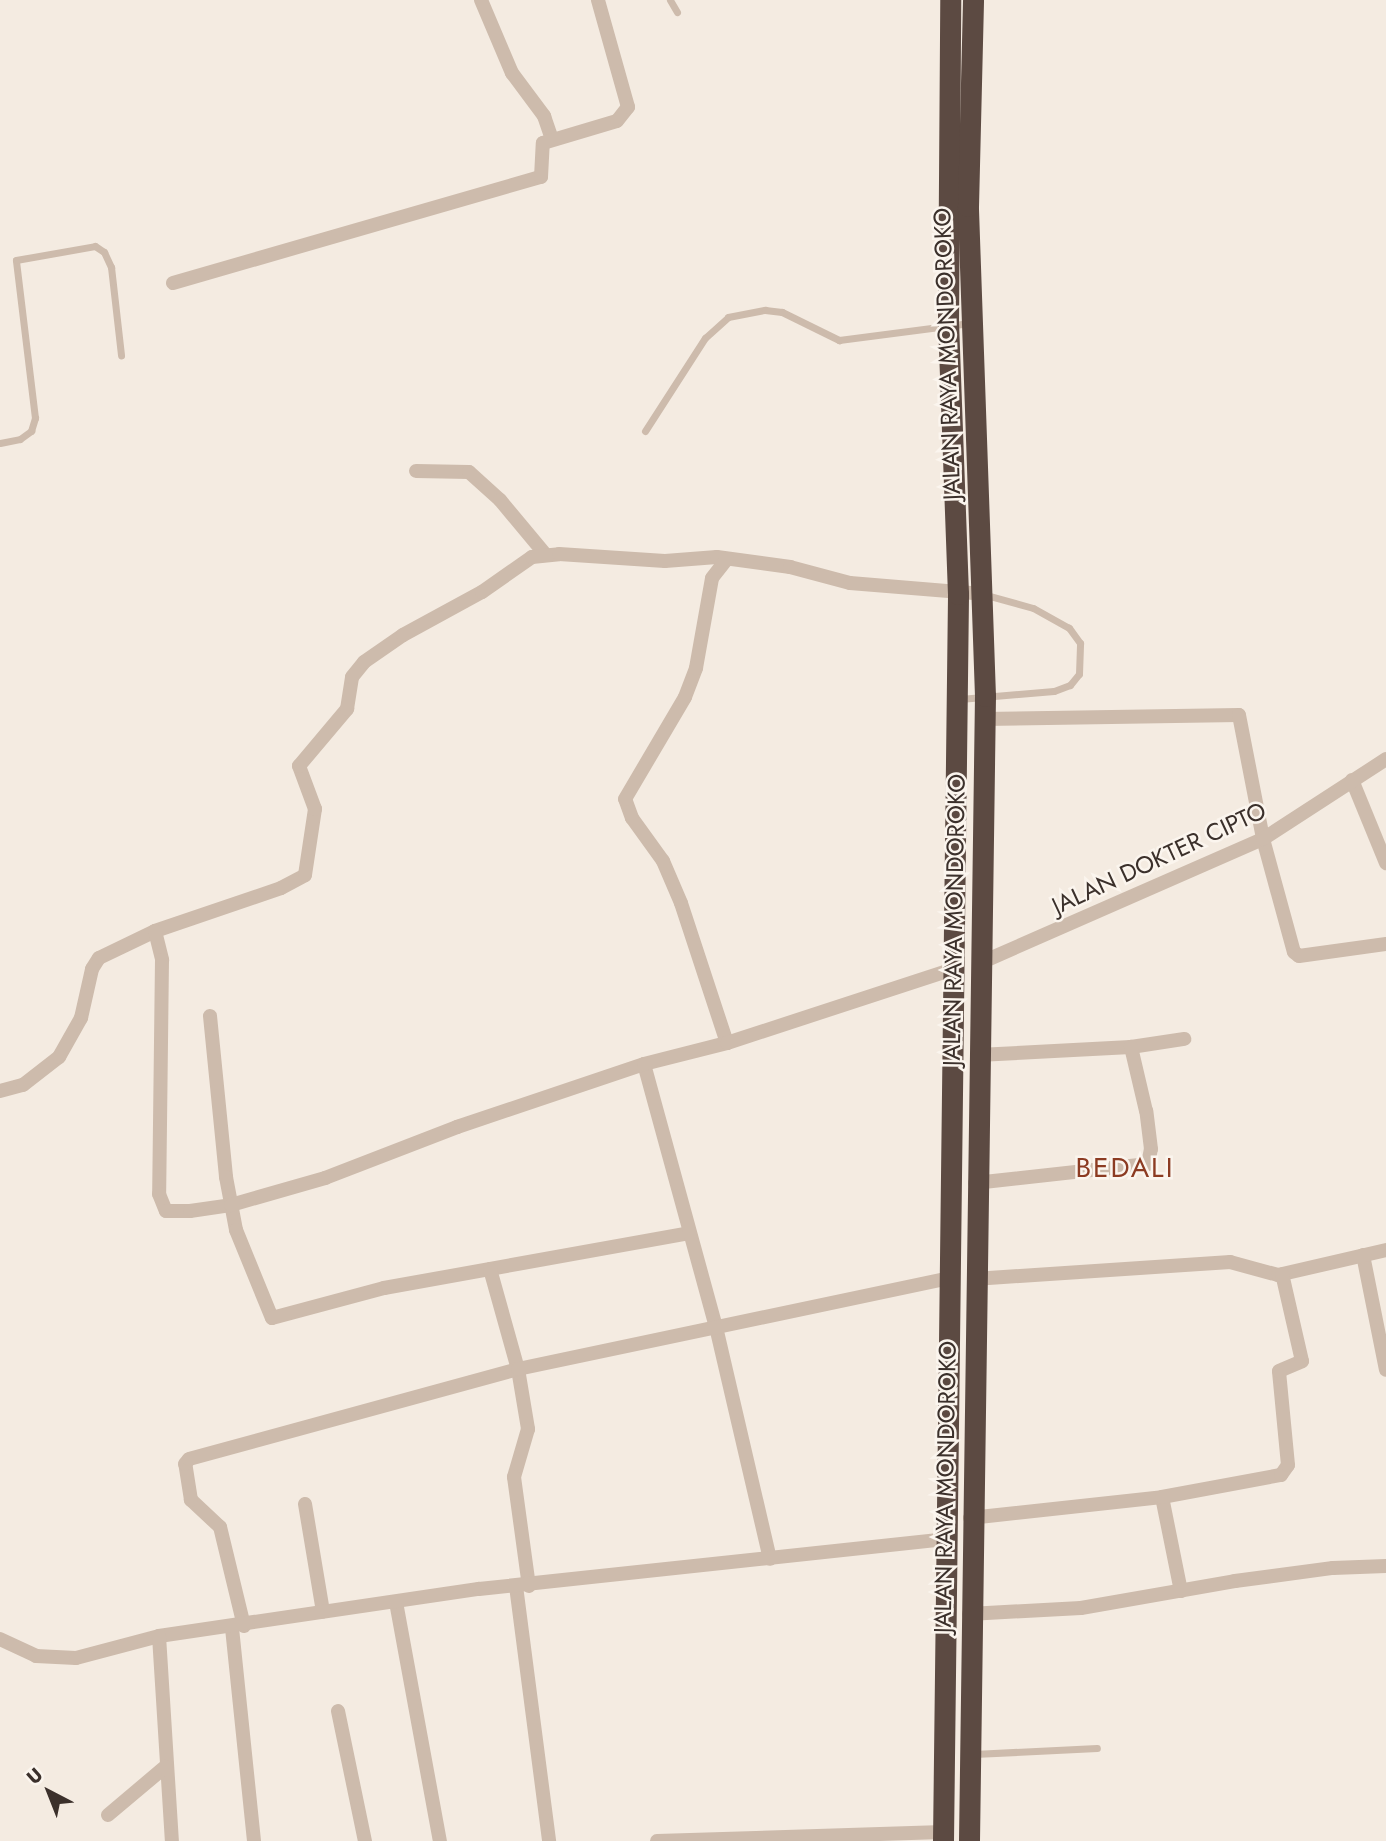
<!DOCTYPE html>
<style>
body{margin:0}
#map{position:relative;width:1386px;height:1841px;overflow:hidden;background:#f4ebe1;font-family:Jost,sans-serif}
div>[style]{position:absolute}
.lane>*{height:7px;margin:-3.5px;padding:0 3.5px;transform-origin:3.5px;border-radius:3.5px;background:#cdbbac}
.street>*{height:14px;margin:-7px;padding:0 7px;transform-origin:7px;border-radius:7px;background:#cdbbac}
.highway>*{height:21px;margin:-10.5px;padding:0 10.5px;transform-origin:10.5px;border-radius:10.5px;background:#5c4a42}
span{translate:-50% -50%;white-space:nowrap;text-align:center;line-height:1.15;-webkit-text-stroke:5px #fbf5ee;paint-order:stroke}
.street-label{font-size:24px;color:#3b302b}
.quarter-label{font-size:28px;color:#8c3b22;letter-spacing:2px}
.north{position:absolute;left:14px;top:1757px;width:70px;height:70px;-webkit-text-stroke:5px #fbf5ee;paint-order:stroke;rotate:318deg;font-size:19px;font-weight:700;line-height:28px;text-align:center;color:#3b302b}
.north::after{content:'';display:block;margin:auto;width:24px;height:32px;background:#3b302b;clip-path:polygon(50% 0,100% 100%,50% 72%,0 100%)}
</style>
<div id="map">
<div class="lane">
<div style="left:670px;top:0;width:14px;rotate:60deg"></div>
<div style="left:645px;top:431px;width:111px;rotate:-57.2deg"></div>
<div style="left:705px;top:338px;width:31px;rotate:-42deg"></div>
<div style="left:728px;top:317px;width:38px;rotate:-11deg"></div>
<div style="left:765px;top:310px;width:17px;rotate:7deg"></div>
<div style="left:782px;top:312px;width:64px;rotate:26.2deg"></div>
<div style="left:839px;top:340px;width:132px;rotate:-7.4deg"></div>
<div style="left:0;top:443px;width:20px;rotate:-11deg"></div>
<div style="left:20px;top:439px;width:14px;rotate:-36deg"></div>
<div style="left:31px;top:431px;width:14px;rotate:-73deg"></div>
<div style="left:35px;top:418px;width:159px;rotate:-96.9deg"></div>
<div style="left:16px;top:260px;width:80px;rotate:-10deg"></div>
<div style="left:95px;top:246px;width:11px;rotate:34deg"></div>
<div style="left:104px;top:252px;width:17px;rotate:65deg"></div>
<div style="left:111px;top:267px;width:89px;rotate:83.5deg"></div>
<div style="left:960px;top:699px;width:94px;rotate:-4.9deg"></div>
<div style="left:1054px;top:691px;width:17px;rotate:-21deg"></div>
<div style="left:1070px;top:685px;width:14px;rotate:-51deg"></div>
<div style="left:1079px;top:674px;width:31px;rotate:-88deg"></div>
<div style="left:1080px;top:643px;width:19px;rotate:-126deg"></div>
<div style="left:1069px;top:628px;width:41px;rotate:-150.9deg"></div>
<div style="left:1033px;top:608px;width:52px;rotate:-164.4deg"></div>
<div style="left:974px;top:1754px;width:123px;rotate:-2.8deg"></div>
</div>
<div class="street">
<div style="left:481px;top:0;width:79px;rotate:67deg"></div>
<div style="left:512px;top:73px;width:54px;rotate:53.3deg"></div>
<div style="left:544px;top:116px;width:24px;rotate:71deg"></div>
<div style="left:173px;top:283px;width:383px;rotate:-16.1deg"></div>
<div style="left:541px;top:177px;width:34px;rotate:-87deg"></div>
<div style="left:543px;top:143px;width:77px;rotate:-16.6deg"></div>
<div style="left:617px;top:121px;width:18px;rotate:-52deg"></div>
<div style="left:628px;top:107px;width:111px;rotate:-105.7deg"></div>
<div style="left:416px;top:471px;width:53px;rotate:1.1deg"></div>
<div style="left:469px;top:472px;width:42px;rotate:42.1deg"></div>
<div style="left:500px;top:500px;width:70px;rotate:50.2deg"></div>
<div style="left:984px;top:719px;width:255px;rotate:-0.9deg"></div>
<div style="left:1239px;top:715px;width:126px;rotate:79deg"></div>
<div style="left:1263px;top:839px;width:117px;rotate:74.7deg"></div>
<div style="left:1294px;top:952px;width:6px;rotate:39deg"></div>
<div style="left:1299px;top:956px;width:88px;rotate:-7.9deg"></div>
<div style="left:1352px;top:780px;width:90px;rotate:67.7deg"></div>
<div style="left:155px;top:931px;width:133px;rotate:-18.8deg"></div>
<div style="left:281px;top:888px;width:27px;rotate:-28deg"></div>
<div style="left:305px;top:875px;width:67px;rotate:-81.4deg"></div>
<div style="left:315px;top:809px;width:46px;rotate:-110.4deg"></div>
<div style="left:299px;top:766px;width:75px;rotate:-49.9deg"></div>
<div style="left:347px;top:709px;width:32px;rotate:-81deg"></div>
<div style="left:352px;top:677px;width:19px;rotate:-51deg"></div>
<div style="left:364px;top:662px;width:47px;rotate:-34.7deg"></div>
<div style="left:403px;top:635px;width:90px;rotate:-28.6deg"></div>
<div style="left:482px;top:592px;width:61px;rotate:-35deg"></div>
<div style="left:532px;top:557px;width:27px;rotate:-6deg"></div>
<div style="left:559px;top:554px;width:106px;rotate:3.8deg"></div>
<div style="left:665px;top:561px;width:52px;rotate:-4.4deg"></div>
<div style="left:717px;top:557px;width:74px;rotate:7.8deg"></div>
<div style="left:790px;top:567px;width:62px;rotate:14.9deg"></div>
<div style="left:850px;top:583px;width:133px;rotate:4.7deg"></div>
<div style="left:980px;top:963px;width:309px;rotate:-23.7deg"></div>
<div style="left:1263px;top:839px;width:147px;rotate:-33deg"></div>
<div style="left:210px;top:1016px;width:162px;rotate:84.3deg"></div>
<div style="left:226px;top:1177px;width:54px;rotate:79.3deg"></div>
<div style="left:236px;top:1230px;width:95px;rotate:67.8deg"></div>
<div style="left:272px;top:1318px;width:116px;rotate:-15deg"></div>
<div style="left:384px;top:1288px;width:310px;rotate:-10.2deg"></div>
<div style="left:727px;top:1043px;width:147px;rotate:-108.2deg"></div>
<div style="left:681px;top:903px;width:46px;rotate:-113.2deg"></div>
<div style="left:663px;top:861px;width:53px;rotate:-125.8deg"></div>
<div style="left:632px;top:818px;width:20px;rotate:-110deg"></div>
<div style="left:625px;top:799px;width:118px;rotate:-59.5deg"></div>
<div style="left:685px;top:697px;width:31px;rotate:-69deg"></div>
<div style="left:696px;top:668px;width:91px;rotate:-79.9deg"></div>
<div style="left:712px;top:578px;width:24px;rotate:-52deg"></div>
<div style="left:978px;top:1055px;width:153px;rotate:-3deg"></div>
<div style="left:1131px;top:1047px;width:54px;rotate:-8.6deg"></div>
<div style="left:644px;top:1064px;width:273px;rotate:74.7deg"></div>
<div style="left:716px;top:1327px;width:238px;rotate:76.9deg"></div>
<div style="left:0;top:1091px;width:24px;rotate:-15deg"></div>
<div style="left:23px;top:1085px;width:46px;rotate:-37.9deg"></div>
<div style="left:59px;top:1057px;width:45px;rotate:-60.6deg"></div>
<div style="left:81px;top:1018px;width:50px;rotate:-77.3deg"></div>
<div style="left:92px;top:969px;width:13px;rotate:-58deg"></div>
<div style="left:99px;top:958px;width:62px;rotate:-25.7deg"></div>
<div style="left:155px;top:931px;width:30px;rotate:76deg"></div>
<div style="left:162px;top:960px;width:234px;rotate:90.7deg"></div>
<div style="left:159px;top:1194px;width:18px;rotate:68deg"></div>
<div style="left:166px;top:1211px;width:24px"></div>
<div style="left:190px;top:1211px;width:41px;rotate:-8.3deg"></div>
<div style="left:231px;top:1205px;width:98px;rotate:-16deg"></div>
<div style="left:325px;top:1178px;width:142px;rotate:-21.1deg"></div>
<div style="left:457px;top:1127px;width:197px;rotate:-18.6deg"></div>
<div style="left:644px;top:1064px;width:86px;rotate:-14.2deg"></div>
<div style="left:727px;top:1043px;width:241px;rotate:-18.1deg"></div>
<div style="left:975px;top:1183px;width:174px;rotate:-6.3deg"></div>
<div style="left:1148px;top:1164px;width:15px;rotate:-79deg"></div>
<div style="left:1151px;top:1149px;width:38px;rotate:-97deg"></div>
<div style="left:1146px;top:1111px;width:66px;rotate:-103.2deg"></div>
<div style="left:1363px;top:1255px;width:117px;rotate:78.7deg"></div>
<div style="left:490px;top:1269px;width:104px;rotate:74.4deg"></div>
<div style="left:518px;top:1369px;width:61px;rotate:80.5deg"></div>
<div style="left:528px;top:1429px;width:50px;rotate:106.3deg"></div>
<div style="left:514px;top:1477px;width:110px;rotate:82.2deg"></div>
<div style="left:974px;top:1279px;width:257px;rotate:-3.8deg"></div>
<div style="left:1230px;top:1262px;width:50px;rotate:15.2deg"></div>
<div style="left:1278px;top:1275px;width:111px;rotate:-13deg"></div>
<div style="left:1162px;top:1497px;width:96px;rotate:78.6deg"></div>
<div style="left:305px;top:1504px;width:109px;rotate:80.5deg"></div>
<div style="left:970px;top:1518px;width:193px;rotate:-6.2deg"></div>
<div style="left:1162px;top:1497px;width:121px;rotate:-10.5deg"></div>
<div style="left:1281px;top:1475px;width:12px;rotate:-55deg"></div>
<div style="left:1288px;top:1465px;width:94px;rotate:-95.5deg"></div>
<div style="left:1279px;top:1371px;width:25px;rotate:-23deg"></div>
<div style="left:1302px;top:1361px;width:89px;rotate:-102.9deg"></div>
<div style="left:516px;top:1586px;width:257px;rotate:82.6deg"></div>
<div style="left:396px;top:1602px;width:243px;rotate:79.6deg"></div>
<div style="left:969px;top:1614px;width:112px;rotate:-3.1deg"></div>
<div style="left:1081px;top:1608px;width:156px;rotate:-9.9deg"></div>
<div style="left:1235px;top:1581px;width:99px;rotate:-7.6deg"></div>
<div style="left:1333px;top:1568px;width:53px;rotate:-2.2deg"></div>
<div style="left:244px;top:1626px;width:102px;rotate:-103.6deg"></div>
<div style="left:220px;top:1527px;width:40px;rotate:-137deg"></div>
<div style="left:191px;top:1500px;width:36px;rotate:-99deg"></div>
<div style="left:185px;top:1464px;width:6px;rotate:-51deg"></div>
<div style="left:189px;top:1459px;width:341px;rotate:-15.3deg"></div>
<div style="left:518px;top:1369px;width:440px;rotate:-11.9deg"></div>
<div style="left:232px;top:1628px;width:214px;rotate:84.1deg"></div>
<div style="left:159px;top:1636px;width:323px;rotate:-8.4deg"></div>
<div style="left:479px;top:1589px;width:469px;rotate:-6.1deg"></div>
<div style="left:0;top:1639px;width:40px;rotate:25deg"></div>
<div style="left:36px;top:1656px;width:40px;rotate:2.9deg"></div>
<div style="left:76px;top:1658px;width:86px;rotate:-14.8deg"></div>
<div style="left:159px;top:1636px;width:205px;rotate:86.4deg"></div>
<div style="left:338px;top:1711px;width:133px;rotate:78.3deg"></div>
<div style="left:108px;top:1815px;width:75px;rotate:-40.1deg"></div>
<div style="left:657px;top:1841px;width:286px;rotate:-1.8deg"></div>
</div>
<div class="highway">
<div style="left:943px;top:1841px;width:1247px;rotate:-89.31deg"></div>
<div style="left:958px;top:594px;width:270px;rotate:-92.1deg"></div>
<div style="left:948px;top:324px;width:324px;rotate:-89.6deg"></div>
<div style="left:969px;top:1841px;width:1145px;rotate:-89.2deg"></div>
<div style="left:985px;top:696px;width:490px;rotate:-92deg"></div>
<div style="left:968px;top:206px;width:206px;rotate:-88.6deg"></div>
</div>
<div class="street-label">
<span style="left:947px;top:354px;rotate:-92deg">JALAN RAYA MONDOROKO</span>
<span style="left:1159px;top:858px;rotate:-25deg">JALAN DOKTER CIPTO</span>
<span style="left:954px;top:920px;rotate:-89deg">JALAN RAYA MONDOROKO</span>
<span style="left:945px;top:1487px;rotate:-89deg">JALAN RAYA MONDOROKO</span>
</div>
<div class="quarter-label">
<span style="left:1125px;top:1168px">BEDALI</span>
</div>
<div class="north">U</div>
</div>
